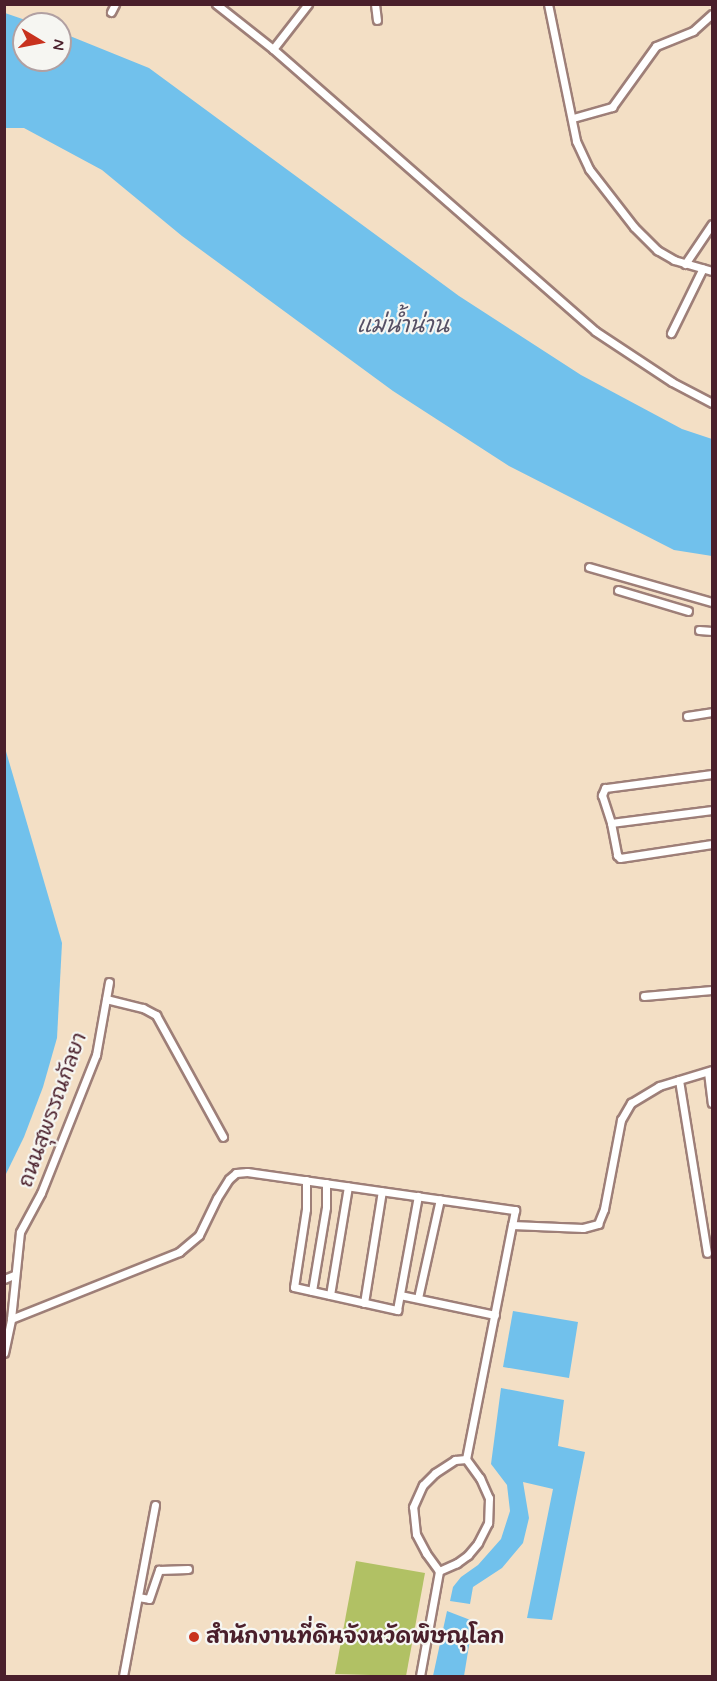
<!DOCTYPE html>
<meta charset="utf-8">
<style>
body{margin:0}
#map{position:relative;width:717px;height:1681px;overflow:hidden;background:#f3dfc5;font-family:Mynerve,"Playpen Sans Thai",sans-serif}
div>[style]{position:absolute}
.green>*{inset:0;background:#b1c164}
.water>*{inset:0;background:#71c1ec}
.roads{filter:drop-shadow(2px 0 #9e7f78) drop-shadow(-2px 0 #9e7f78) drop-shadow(0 2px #9e7f78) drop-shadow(0 -2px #9e7f78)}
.minor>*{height:7px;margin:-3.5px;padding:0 3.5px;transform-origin:3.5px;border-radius:3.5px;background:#fff}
.dots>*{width:16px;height:16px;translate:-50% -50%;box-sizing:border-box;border:3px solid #f6f6f2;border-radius:50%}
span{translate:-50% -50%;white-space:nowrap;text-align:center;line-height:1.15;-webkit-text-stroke:4.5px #f6f6f2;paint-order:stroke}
.street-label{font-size:21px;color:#4a1f2b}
.poi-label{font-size:21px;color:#4a1f2b;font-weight:700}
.left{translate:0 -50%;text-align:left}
.water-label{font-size:22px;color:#565065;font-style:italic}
.frame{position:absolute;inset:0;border:6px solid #4a1f2b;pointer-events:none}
.north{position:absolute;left:12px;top:12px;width:60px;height:60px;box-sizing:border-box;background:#f6f6f2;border:2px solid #b1a0a2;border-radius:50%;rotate:100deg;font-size:16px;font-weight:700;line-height:24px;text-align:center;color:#4a1f2b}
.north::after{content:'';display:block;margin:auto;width:21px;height:27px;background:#c8321e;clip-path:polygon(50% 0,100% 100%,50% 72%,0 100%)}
</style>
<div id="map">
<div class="green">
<div style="clip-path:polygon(356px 1561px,425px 1573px,406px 1676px,335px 1674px)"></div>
</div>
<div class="water">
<div style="clip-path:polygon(5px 13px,37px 24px,24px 24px,24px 60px,60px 60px,60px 32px,149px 68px,459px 296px,581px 375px,682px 429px,712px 439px,712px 556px,674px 550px,509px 466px,393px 391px,182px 236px,102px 170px,24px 128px,5px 128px)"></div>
<div style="clip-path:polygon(5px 748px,62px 943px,57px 1038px,43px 1087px,24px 1137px,5px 1176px)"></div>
<div style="clip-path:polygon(513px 1311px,578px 1322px,569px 1378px,503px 1367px)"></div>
<div style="clip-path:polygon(501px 1388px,564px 1400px,558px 1446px,585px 1452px,552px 1620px,527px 1618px,553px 1489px,523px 1482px,529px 1518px,523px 1543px,502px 1568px,473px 1587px,470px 1604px,450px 1601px,453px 1587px,461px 1577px,478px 1565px,501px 1539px,510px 1511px,507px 1485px,491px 1464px)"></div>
<div style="clip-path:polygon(447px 1611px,473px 1621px,464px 1676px,433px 1676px)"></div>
</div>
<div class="roads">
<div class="minor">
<div style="left:216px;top:4px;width:73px;rotate:38.3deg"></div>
<div style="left:273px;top:49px;width:428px;rotate:41.2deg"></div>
<div style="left:595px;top:331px;width:92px;rotate:33.5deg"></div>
<div style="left:672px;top:382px;width:45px;rotate:27.7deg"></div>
<div style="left:375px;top:4px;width:16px;rotate:83deg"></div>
<div style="left:548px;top:4px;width:140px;rotate:78.4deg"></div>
<div style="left:576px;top:141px;width:31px;rotate:65deg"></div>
<div style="left:589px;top:169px;width:73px;rotate:52.2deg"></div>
<div style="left:634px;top:227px;width:33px;rotate:45deg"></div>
<div style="left:657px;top:250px;width:20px;rotate:30deg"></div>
<div style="left:674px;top:260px;width:40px;rotate:16deg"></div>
<div style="left:111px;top:12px;width:9px;rotate:-63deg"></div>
<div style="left:273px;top:49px;width:57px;rotate:-52.1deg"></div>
<div style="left:573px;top:118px;width:41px;rotate:-15.8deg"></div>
<div style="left:612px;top:107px;width:75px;rotate:-54.2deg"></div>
<div style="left:656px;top:46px;width:40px;rotate:-22deg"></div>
<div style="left:693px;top:31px;width:25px;rotate:-42deg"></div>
<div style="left:685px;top:264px;width:48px;rotate:-56deg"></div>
<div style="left:671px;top:333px;width:72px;rotate:-63.8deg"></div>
<div style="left:589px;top:567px;width:128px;rotate:15.9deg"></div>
<div style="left:618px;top:590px;width:73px;rotate:16.7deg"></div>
<div style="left:699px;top:630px;width:13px;rotate:4deg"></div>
<div style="left:687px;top:716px;width:25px;rotate:-9deg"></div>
<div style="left:712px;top:774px;width:108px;rotate:172.5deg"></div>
<div style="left:605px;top:788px;width:8px;rotate:113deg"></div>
<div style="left:602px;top:795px;width:29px;rotate:72deg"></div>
<div style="left:611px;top:823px;width:102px;rotate:-7.3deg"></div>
<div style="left:611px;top:823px;width:33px;rotate:79deg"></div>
<div style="left:617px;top:855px;width:4px;rotate:45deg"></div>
<div style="left:620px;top:858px;width:93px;rotate:-8.7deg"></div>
<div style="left:644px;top:996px;width:68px;rotate:-5deg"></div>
<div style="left:106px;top:999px;width:38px;rotate:14deg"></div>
<div style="left:143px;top:1008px;width:15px;rotate:28deg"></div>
<div style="left:156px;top:1015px;width:139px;rotate:61.2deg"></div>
<div style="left:708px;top:1072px;width:31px;rotate:83deg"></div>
<div style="left:679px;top:1080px;width:175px;rotate:80.8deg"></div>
<div style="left:306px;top:1180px;width:29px;rotate:90deg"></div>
<div style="left:306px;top:1209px;width:79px;rotate:98.7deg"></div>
<div style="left:294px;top:1287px;width:106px;rotate:12.6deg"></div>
<div style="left:397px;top:1310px;width:116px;rotate:-79.6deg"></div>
<div style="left:4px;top:1279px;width:11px;rotate:-22deg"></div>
<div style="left:312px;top:1291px;width:85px;rotate:-80.5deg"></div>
<div style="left:326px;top:1207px;width:24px;rotate:-90deg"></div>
<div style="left:330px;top:1295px;width:110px;rotate:-80.6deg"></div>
<div style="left:400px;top:1295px;width:97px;rotate:11.9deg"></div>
<div style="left:418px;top:1298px;width:101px;rotate:-77.5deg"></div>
<div style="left:364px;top:1303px;width:113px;rotate:-80.9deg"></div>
<div style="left:11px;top:1319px;width:181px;rotate:-21.7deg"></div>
<div style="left:179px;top:1252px;width:26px;rotate:-40deg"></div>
<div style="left:199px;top:1235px;width:41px;rotate:-64.1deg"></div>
<div style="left:217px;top:1198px;width:22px;rotate:-58deg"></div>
<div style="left:229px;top:1179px;width:9px;rotate:-41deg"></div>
<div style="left:236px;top:1173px;width:11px;rotate:-5deg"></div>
<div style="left:247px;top:1172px;width:271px;rotate:8.1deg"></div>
<div style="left:515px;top:1210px;width:15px;rotate:101deg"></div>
<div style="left:4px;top:1353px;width:35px;rotate:-78deg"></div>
<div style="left:11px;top:1319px;width:87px;rotate:-84.1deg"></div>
<div style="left:20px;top:1232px;width:44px;rotate:-61.7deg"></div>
<div style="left:41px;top:1193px;width:149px;rotate:-68.3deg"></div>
<div style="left:96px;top:1055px;width:74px;rotate:-79.9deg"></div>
<div style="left:466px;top:1459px;width:238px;rotate:-78.9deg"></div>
<div style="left:512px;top:1225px;width:71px;rotate:2.4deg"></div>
<div style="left:583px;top:1228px;width:16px;rotate:-15deg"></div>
<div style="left:598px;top:1224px;width:16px;rotate:-68deg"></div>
<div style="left:604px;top:1209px;width:91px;rotate:-79.2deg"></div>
<div style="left:621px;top:1120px;width:20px;rotate:-60deg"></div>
<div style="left:631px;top:1103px;width:33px;rotate:-31deg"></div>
<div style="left:659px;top:1086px;width:55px;rotate:-16.8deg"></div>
<div style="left:466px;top:1459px;width:24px;rotate:54deg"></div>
<div style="left:480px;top:1478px;width:22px;rotate:66deg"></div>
<div style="left:489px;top:1498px;width:25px;rotate:92deg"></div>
<div style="left:488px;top:1523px;width:22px;rotate:117deg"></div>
<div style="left:478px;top:1543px;width:16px;rotate:130deg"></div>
<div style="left:468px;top:1555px;width:14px;rotate:144deg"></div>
<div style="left:457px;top:1563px;width:20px;rotate:156deg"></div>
<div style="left:439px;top:1571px;width:22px;rotate:-126deg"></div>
<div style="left:426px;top:1553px;width:21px;rotate:-118deg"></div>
<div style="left:416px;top:1534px;width:27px;rotate:-96deg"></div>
<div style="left:413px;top:1507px;width:24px;rotate:-66deg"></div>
<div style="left:423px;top:1485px;width:17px;rotate:-45deg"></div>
<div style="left:435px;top:1473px;width:24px;rotate:-33deg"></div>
<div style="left:455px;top:1460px;width:11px;rotate:-5deg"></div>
<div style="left:138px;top:1597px;width:11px;rotate:10deg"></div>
<div style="left:149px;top:1599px;width:31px;rotate:-71deg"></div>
<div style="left:159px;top:1570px;width:29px;rotate:-2deg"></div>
<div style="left:123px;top:1676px;width:174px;rotate:-79.4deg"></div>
<div style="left:420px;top:1676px;width:107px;rotate:-79.7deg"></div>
</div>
</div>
<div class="dots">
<div style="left:194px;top:1637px;background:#c8321e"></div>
</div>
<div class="street-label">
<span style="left:53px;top:1110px;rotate:-70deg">ถนนสุพรรณกัลยา</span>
</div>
<div class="poi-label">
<span class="left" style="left:206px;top:1637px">สำนักงานที่ดินจังหวัดพิษณุโลก</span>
</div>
<div class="water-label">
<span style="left:403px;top:327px">แม่น้ำน่าน</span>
</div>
<div class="frame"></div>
<div class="north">N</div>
</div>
